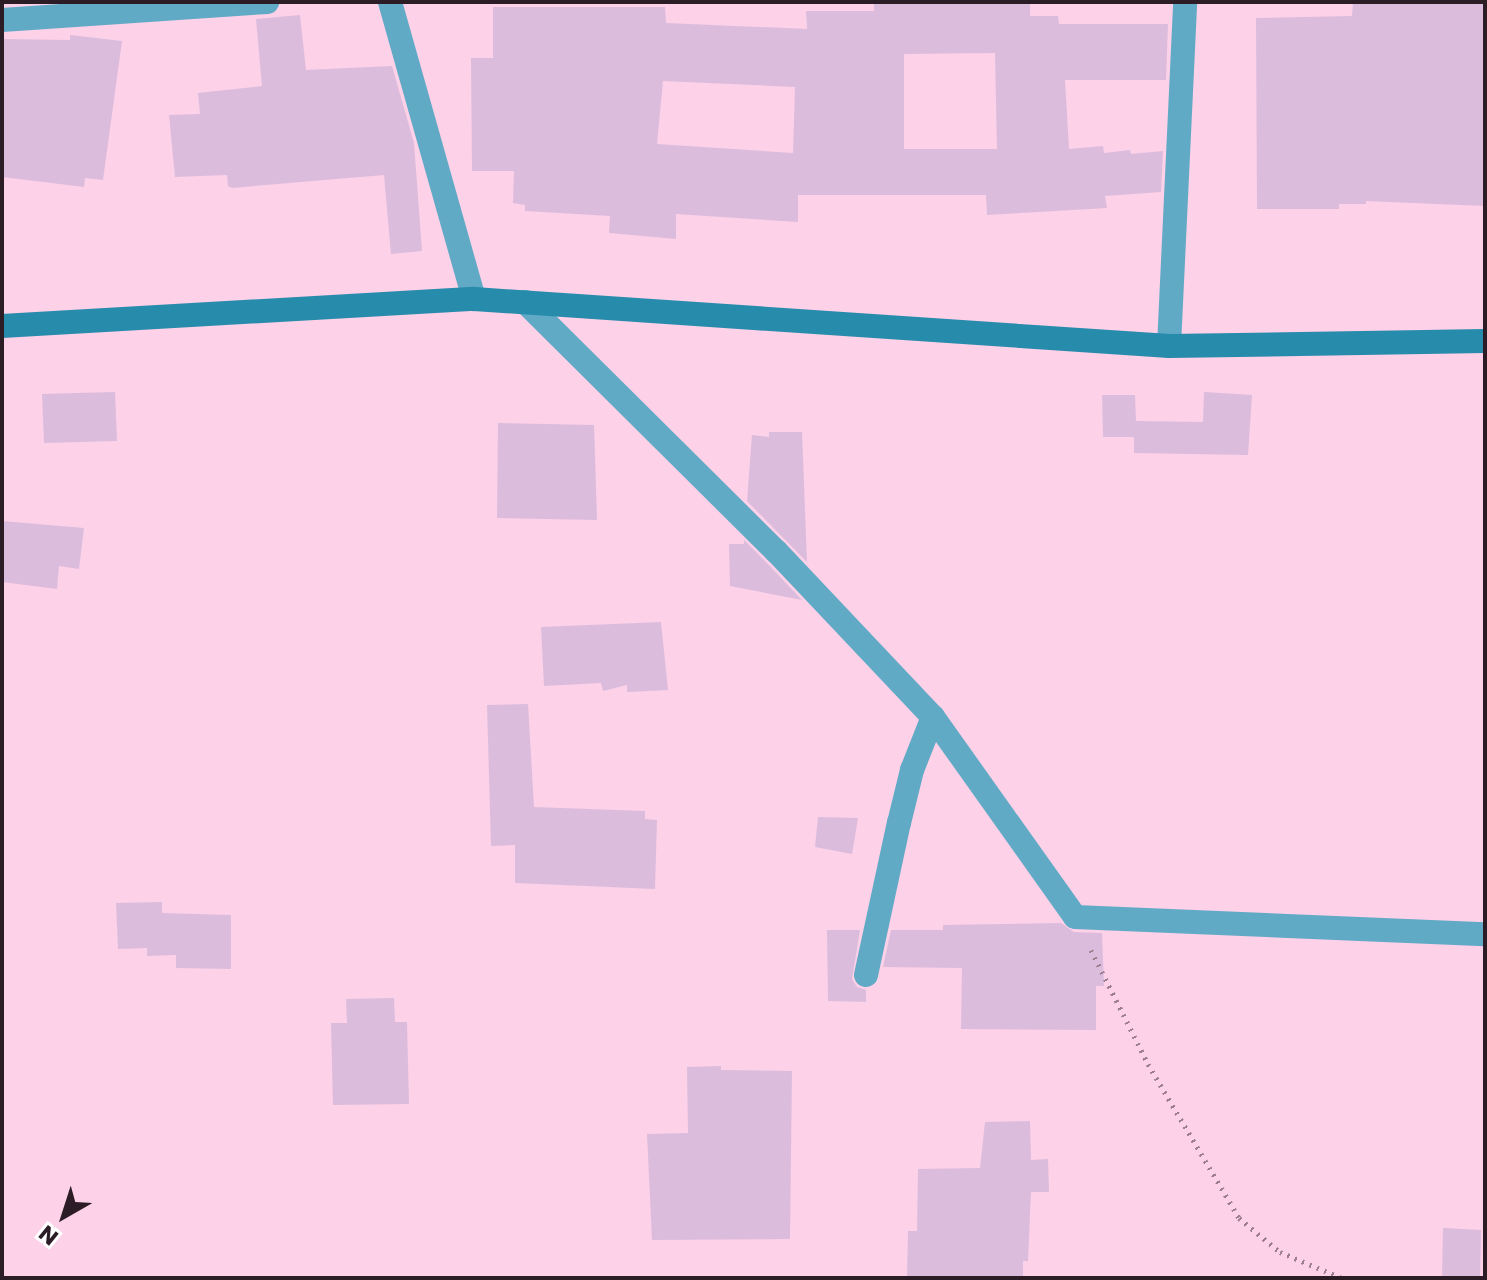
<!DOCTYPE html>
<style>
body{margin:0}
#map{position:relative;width:1487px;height:1280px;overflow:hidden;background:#fdd1e8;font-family:Poppins,sans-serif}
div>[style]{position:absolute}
.building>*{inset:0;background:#dcbcdd}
.path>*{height:5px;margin-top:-2.5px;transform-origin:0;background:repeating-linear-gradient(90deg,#9d7e8e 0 2px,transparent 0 8px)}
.street>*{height:24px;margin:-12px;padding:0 12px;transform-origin:12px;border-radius:12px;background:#61aac6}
.secondary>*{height:24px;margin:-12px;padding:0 12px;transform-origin:12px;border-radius:12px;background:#278bac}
span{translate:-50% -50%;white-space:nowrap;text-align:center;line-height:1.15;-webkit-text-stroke:8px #fff;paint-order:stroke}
.frame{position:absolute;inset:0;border:4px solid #2c1c25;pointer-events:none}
.north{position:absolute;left:24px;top:1176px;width:80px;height:80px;-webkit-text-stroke:6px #fff;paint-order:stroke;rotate:219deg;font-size:22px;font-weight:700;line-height:32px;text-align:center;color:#2c1c25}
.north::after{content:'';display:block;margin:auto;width:28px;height:36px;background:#2c1c25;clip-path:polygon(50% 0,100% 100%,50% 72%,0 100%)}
</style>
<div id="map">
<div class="building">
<div style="clip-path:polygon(evenodd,874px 2px,1030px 2px,1030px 16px,1058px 16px,1059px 24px,1168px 24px,1166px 80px,1065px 80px,1069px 149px,1103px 146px,1104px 153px,1130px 150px,1131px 154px,1163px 151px,1161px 192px,1105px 196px,1107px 208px,987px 215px,986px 195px,798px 195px,798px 222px,676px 214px,676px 239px,609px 233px,610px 216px,525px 211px,525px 205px,513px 203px,514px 171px,472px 171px,471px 58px,493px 58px,493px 7px,665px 7px,666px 23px,807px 29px,806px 11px,874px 11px,874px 2px,995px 53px,997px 149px,904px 149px,904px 54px,995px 53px,874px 2px,663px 81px,795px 87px,793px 153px,657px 144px,663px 81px)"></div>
<div style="clip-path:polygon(1353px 2px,1485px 2px,1485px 206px,1366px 201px,1366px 204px,1339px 204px,1339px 209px,1257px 209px,1256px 18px,1352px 16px)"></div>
<div style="clip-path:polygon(300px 15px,306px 70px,392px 66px,414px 143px,422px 251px,391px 254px,384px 175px,232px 188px,228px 186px,227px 175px,175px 177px,169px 115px,200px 114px,198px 93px,262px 86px,256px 19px)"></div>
<div style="clip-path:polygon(70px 35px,122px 41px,103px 180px,85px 178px,84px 187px,2px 177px,2px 39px,70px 40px)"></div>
<div style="clip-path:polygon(115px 392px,117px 441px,44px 443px,42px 394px)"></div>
<div style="clip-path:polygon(1204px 392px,1252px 395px,1248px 455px,1134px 453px,1134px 437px,1103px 437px,1102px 395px,1135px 395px,1136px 421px,1203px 422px)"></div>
<div style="clip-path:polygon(498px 423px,594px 425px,597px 520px,497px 518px)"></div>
<div style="clip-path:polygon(769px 432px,802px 432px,807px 562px,747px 501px,752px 435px,769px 437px)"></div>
<div style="clip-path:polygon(2px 521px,84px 528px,79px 569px,59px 566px,57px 589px,2px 582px)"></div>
<div style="clip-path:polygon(744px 540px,765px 561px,802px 600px,730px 586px,729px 544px,744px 544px)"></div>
<div style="clip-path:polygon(661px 622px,668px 690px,627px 692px,627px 685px,603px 691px,601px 683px,544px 686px,541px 627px)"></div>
<div style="clip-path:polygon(528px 704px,534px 807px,645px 811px,645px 819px,657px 820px,655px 889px,515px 883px,515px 845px,491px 846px,487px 705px)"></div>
<div style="clip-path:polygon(818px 817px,858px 818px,852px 854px,815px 847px)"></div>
<div style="clip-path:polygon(162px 902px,162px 913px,231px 915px,231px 969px,176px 968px,176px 955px,147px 956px,147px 948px,118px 949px,116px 903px)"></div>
<div style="clip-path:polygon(1061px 923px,1074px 932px,1102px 933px,1104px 986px,1096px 986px,1096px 1030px,961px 1029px,962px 968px,883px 967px,891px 930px,943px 930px,943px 925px)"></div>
<div style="clip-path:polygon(827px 930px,860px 930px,852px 979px,857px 987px,866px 990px,866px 1002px,828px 1001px)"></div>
<div style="clip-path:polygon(394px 998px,395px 1022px,407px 1022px,409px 1104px,333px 1105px,331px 1023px,347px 1023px,346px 999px)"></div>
<div style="clip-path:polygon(721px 1066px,721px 1070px,792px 1071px,790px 1239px,652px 1240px,647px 1134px,688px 1133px,687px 1067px)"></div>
<div style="clip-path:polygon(1030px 1121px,1031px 1160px,1048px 1159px,1049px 1192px,1031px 1192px,1028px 1261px,1023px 1261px,1023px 1278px,907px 1278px,908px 1231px,917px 1231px,918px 1169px,980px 1168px,985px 1122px)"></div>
<div style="clip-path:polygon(1443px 1228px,1481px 1230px,1480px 1278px,1442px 1278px)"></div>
</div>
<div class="path">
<div style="left:1091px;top:950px;width:127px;rotate:63.4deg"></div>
<div style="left:1148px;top:1064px;width:179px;rotate:59.4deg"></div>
<div style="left:1239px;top:1218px;width:53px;rotate:39.7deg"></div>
<div style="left:1280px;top:1252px;width:67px;rotate:22.8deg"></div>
</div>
<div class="street">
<div style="left:390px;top:2px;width:309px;rotate:74.2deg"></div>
<div style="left:2px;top:20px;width:266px;rotate:-3.9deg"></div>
<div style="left:525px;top:302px;width:354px;rotate:44.8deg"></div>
<div style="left:776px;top:551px;width:228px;rotate:46.6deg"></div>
<div style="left:933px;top:717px;width:245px;rotate:54.6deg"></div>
<div style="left:1075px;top:917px;width:410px;rotate:2.4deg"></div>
<div style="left:1169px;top:346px;width:344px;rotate:-87.3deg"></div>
<div style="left:866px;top:975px;width:156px;rotate:-77.8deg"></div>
<div style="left:899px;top:823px;width:55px;rotate:-76.2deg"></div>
<div style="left:912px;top:770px;width:57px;rotate:-68.4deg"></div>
</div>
<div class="secondary">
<div style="left:2px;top:326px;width:473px;rotate:-3.3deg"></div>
<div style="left:474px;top:299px;width:697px;rotate:3.87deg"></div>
<div style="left:1169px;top:346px;width:316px;rotate:-0.9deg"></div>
</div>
<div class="frame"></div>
<div class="north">N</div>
</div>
